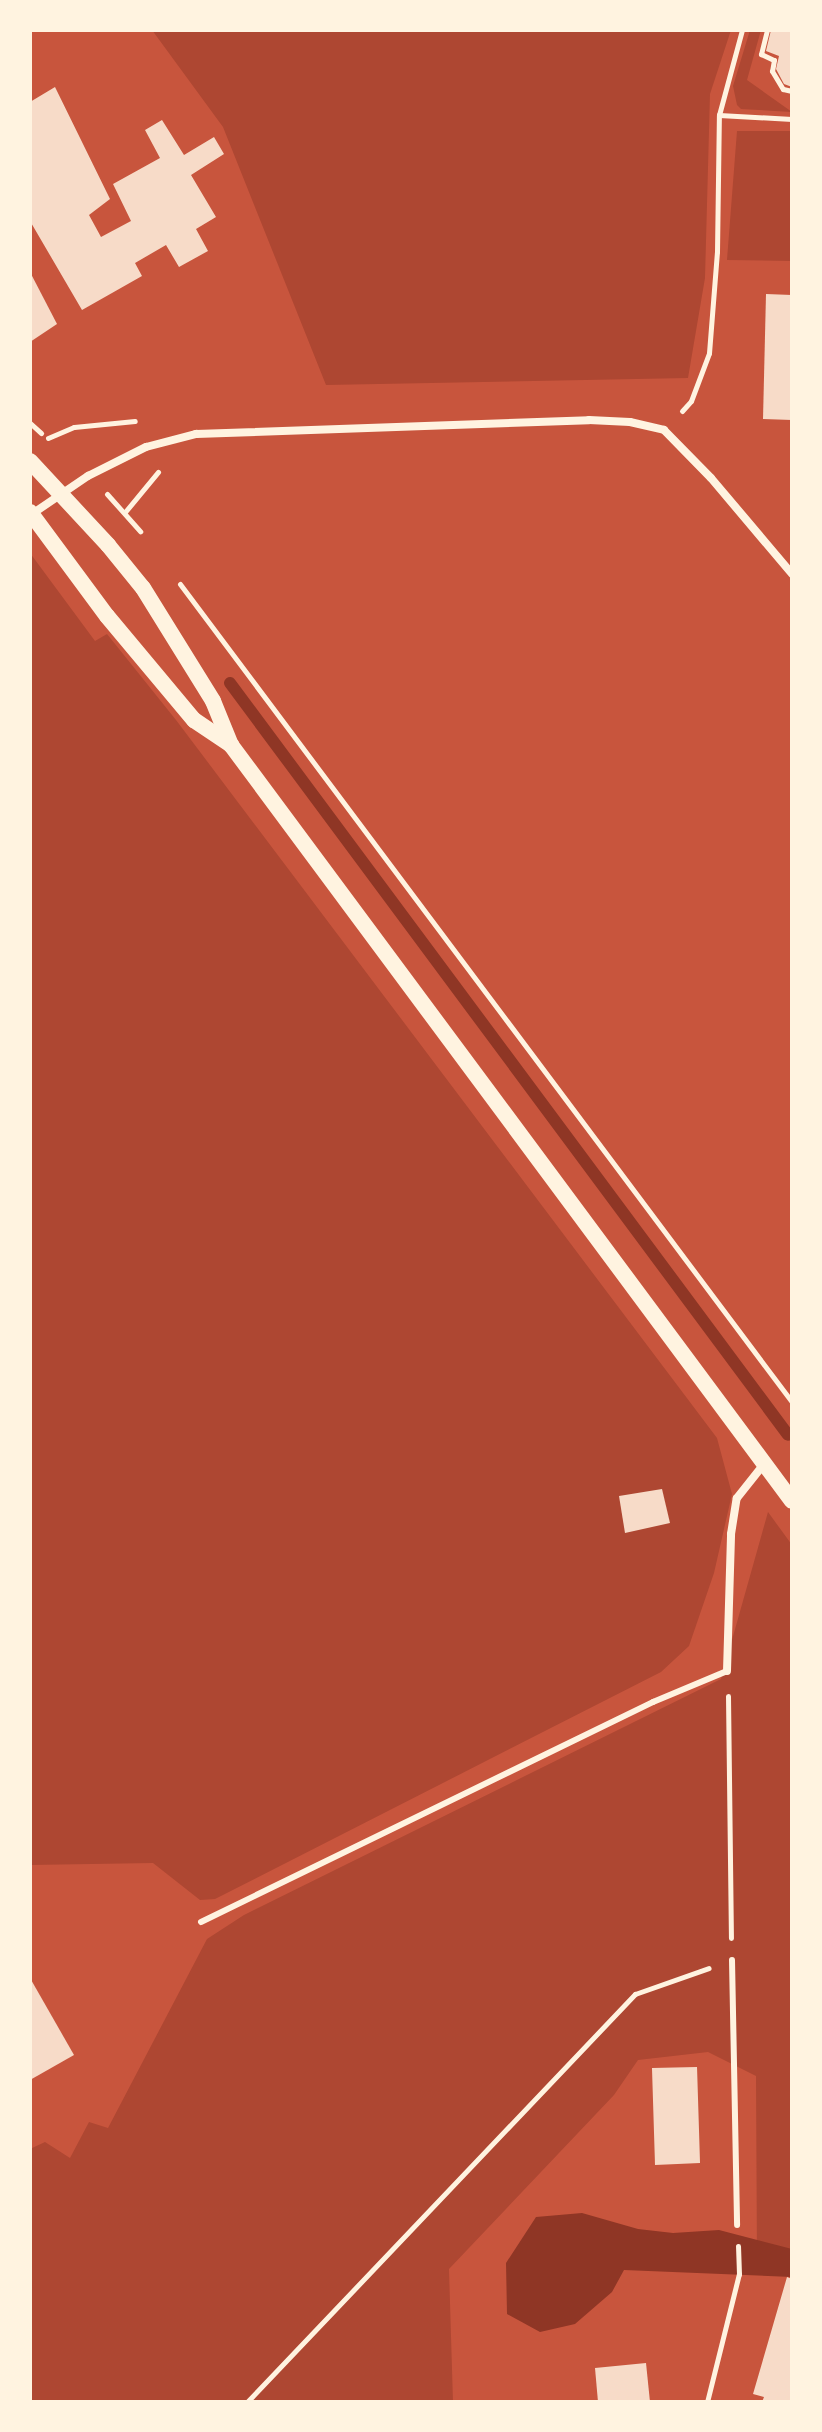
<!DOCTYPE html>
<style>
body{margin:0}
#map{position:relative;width:822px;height:2432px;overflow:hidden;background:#c8553d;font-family:Arial,sans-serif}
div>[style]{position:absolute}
.green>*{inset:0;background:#ae4732}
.water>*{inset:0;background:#8f3625}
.stream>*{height:12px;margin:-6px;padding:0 6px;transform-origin:6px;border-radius:6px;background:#8f3625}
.building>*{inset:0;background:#f7dbc8}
.path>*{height:5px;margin:-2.5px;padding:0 2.5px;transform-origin:2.5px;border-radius:2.5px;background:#fff3e0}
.service>*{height:6px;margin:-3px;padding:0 3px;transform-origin:3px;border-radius:3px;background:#fff3e0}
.minor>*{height:8px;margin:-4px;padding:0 4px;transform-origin:4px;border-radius:4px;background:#fff3e0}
.secondary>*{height:16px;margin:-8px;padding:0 8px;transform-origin:8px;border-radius:8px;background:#fff3e0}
span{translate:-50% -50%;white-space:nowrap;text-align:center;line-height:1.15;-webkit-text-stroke:7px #fff3e0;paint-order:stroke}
.frame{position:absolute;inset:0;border:32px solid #fff3e0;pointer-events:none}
</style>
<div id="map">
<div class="green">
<div style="clip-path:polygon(152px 30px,731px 30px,710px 94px,705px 278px,688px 378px,326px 385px,223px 127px)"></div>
<div style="clip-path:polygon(750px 30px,761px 30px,747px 80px,792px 112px,741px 109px,737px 105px,733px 86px)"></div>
<div style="clip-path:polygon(737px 131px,792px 131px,792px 261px,727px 260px)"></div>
<div style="clip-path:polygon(30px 553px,95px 641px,107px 634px,176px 720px,717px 1438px,732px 1494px,714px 1573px,689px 1646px,661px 1672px,215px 1899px,200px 1900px,153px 1863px,30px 1865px)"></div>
<div style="clip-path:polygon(768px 1512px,792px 1545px,792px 2268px,757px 2265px,756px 2076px,708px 2052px,638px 2060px,614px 2095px,449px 2269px,453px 2402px,30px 2402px,30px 2149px,45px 2142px,70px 2158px,89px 2122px,108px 2128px,207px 1939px,244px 1915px,721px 1679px)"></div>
</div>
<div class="water">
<div style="clip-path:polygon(582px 2213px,638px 2229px,673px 2233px,719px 2230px,792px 2249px,792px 2277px,624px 2270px,612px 2292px,575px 2324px,540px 2332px,507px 2314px,506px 2263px,536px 2217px)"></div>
</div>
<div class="stream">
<div style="left:230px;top:683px;width:936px;rotate:53.42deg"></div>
</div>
<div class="building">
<div style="clip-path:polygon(771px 30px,792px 30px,792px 87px,784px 84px,776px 69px,779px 56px,766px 51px)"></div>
<div style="clip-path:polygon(55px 87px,110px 199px,89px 215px,101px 237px,131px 221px,113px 184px,160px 158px,145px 130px,162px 120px,184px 155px,214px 137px,224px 154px,191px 175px,216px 217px,196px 229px,208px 251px,179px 267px,166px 245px,135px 263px,142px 276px,82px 310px,30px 221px,30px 102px)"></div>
<div style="clip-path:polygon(30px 272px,57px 324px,30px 342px)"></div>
<div style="clip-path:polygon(766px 294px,792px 295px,792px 420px,763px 419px)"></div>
<div style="clip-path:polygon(662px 1489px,670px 1523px,625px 1533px,619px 1496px)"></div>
<div style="clip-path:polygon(30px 1978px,74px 2055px,30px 2080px)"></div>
<div style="clip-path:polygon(697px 2067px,700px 2163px,655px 2165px,652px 2068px)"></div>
<div style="clip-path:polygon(787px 2277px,792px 2279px,792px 2402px,762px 2402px,764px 2397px,753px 2394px)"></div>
<div style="clip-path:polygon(646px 2363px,650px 2402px,598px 2402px,595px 2368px)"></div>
</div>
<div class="path">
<div style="left:767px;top:30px;width:25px;rotate:104deg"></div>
<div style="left:761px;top:54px;width:14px;rotate:25deg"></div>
<div style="left:774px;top:60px;width:11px;rotate:100deg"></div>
<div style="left:772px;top:71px;width:21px;rotate:59deg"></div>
<div style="left:783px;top:89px;width:9px;rotate:13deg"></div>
<div style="left:719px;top:115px;width:73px;rotate:3.1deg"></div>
<div style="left:682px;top:411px;width:13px;rotate:-48deg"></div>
<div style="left:691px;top:401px;width:51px;rotate:-69.4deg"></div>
<div style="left:709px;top:353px;width:101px;rotate:-85.5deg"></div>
<div style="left:717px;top:252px;width:137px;rotate:-89.2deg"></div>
<div style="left:719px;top:115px;width:88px;rotate:-74.9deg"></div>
<div style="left:30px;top:423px;width:15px;rotate:42deg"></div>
<div style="left:48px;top:438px;width:28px;rotate:-23deg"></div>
<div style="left:74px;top:427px;width:61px;rotate:-5.6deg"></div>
<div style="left:107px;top:494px;width:50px;rotate:48.3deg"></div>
<div style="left:125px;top:512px;width:52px;rotate:-50.5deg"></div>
<div style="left:180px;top:584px;width:1022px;rotate:53.2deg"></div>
<div style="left:728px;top:1696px;width:242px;rotate:89.3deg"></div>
<div style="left:247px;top:2402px;width:563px;rotate:-46.44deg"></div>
<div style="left:635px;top:1994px;width:78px;rotate:-19.4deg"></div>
<div style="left:707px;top:2402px;width:132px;rotate:-76deg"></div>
<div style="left:739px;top:2274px;width:28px;rotate:-92deg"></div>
</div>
<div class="service">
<div style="left:201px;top:1922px;width:503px;rotate:-25.95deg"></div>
<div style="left:653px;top:1702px;width:80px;rotate:-22.7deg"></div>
<div style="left:732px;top:1960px;width:265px;rotate:88.9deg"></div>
</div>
<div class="minor">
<div style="left:32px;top:514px;width:68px;rotate:-34.2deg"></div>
<div style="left:88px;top:476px;width:65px;rotate:-26.6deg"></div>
<div style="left:146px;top:447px;width:52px;rotate:-14.6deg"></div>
<div style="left:196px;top:434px;width:393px;rotate:-2deg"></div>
<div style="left:589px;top:420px;width:41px;rotate:2.8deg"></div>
<div style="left:630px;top:422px;width:35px;rotate:13deg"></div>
<div style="left:664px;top:430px;width:67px;rotate:45.6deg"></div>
<div style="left:711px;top:478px;width:126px;rotate:49.8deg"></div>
<div style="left:727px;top:1671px;width:137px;rotate:-88.3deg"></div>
<div style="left:731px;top:1534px;width:36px;rotate:-81deg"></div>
<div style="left:737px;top:1498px;width:43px;rotate:-51.5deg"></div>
</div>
<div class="secondary">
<div style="left:30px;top:461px;width:115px;rotate:47.1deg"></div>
<div style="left:108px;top:545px;width:55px;rotate:50.9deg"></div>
<div style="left:143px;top:588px;width:133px;rotate:58.2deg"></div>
<div style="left:213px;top:701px;width:48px;rotate:67.8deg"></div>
<div style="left:231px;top:745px;width:941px;rotate:53.42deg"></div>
<div style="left:30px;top:512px;width:129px;rotate:53.5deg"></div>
<div style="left:107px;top:616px;width:136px;rotate:50.1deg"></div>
<div style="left:194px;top:720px;width:45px;rotate:34deg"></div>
</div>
<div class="frame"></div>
</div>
